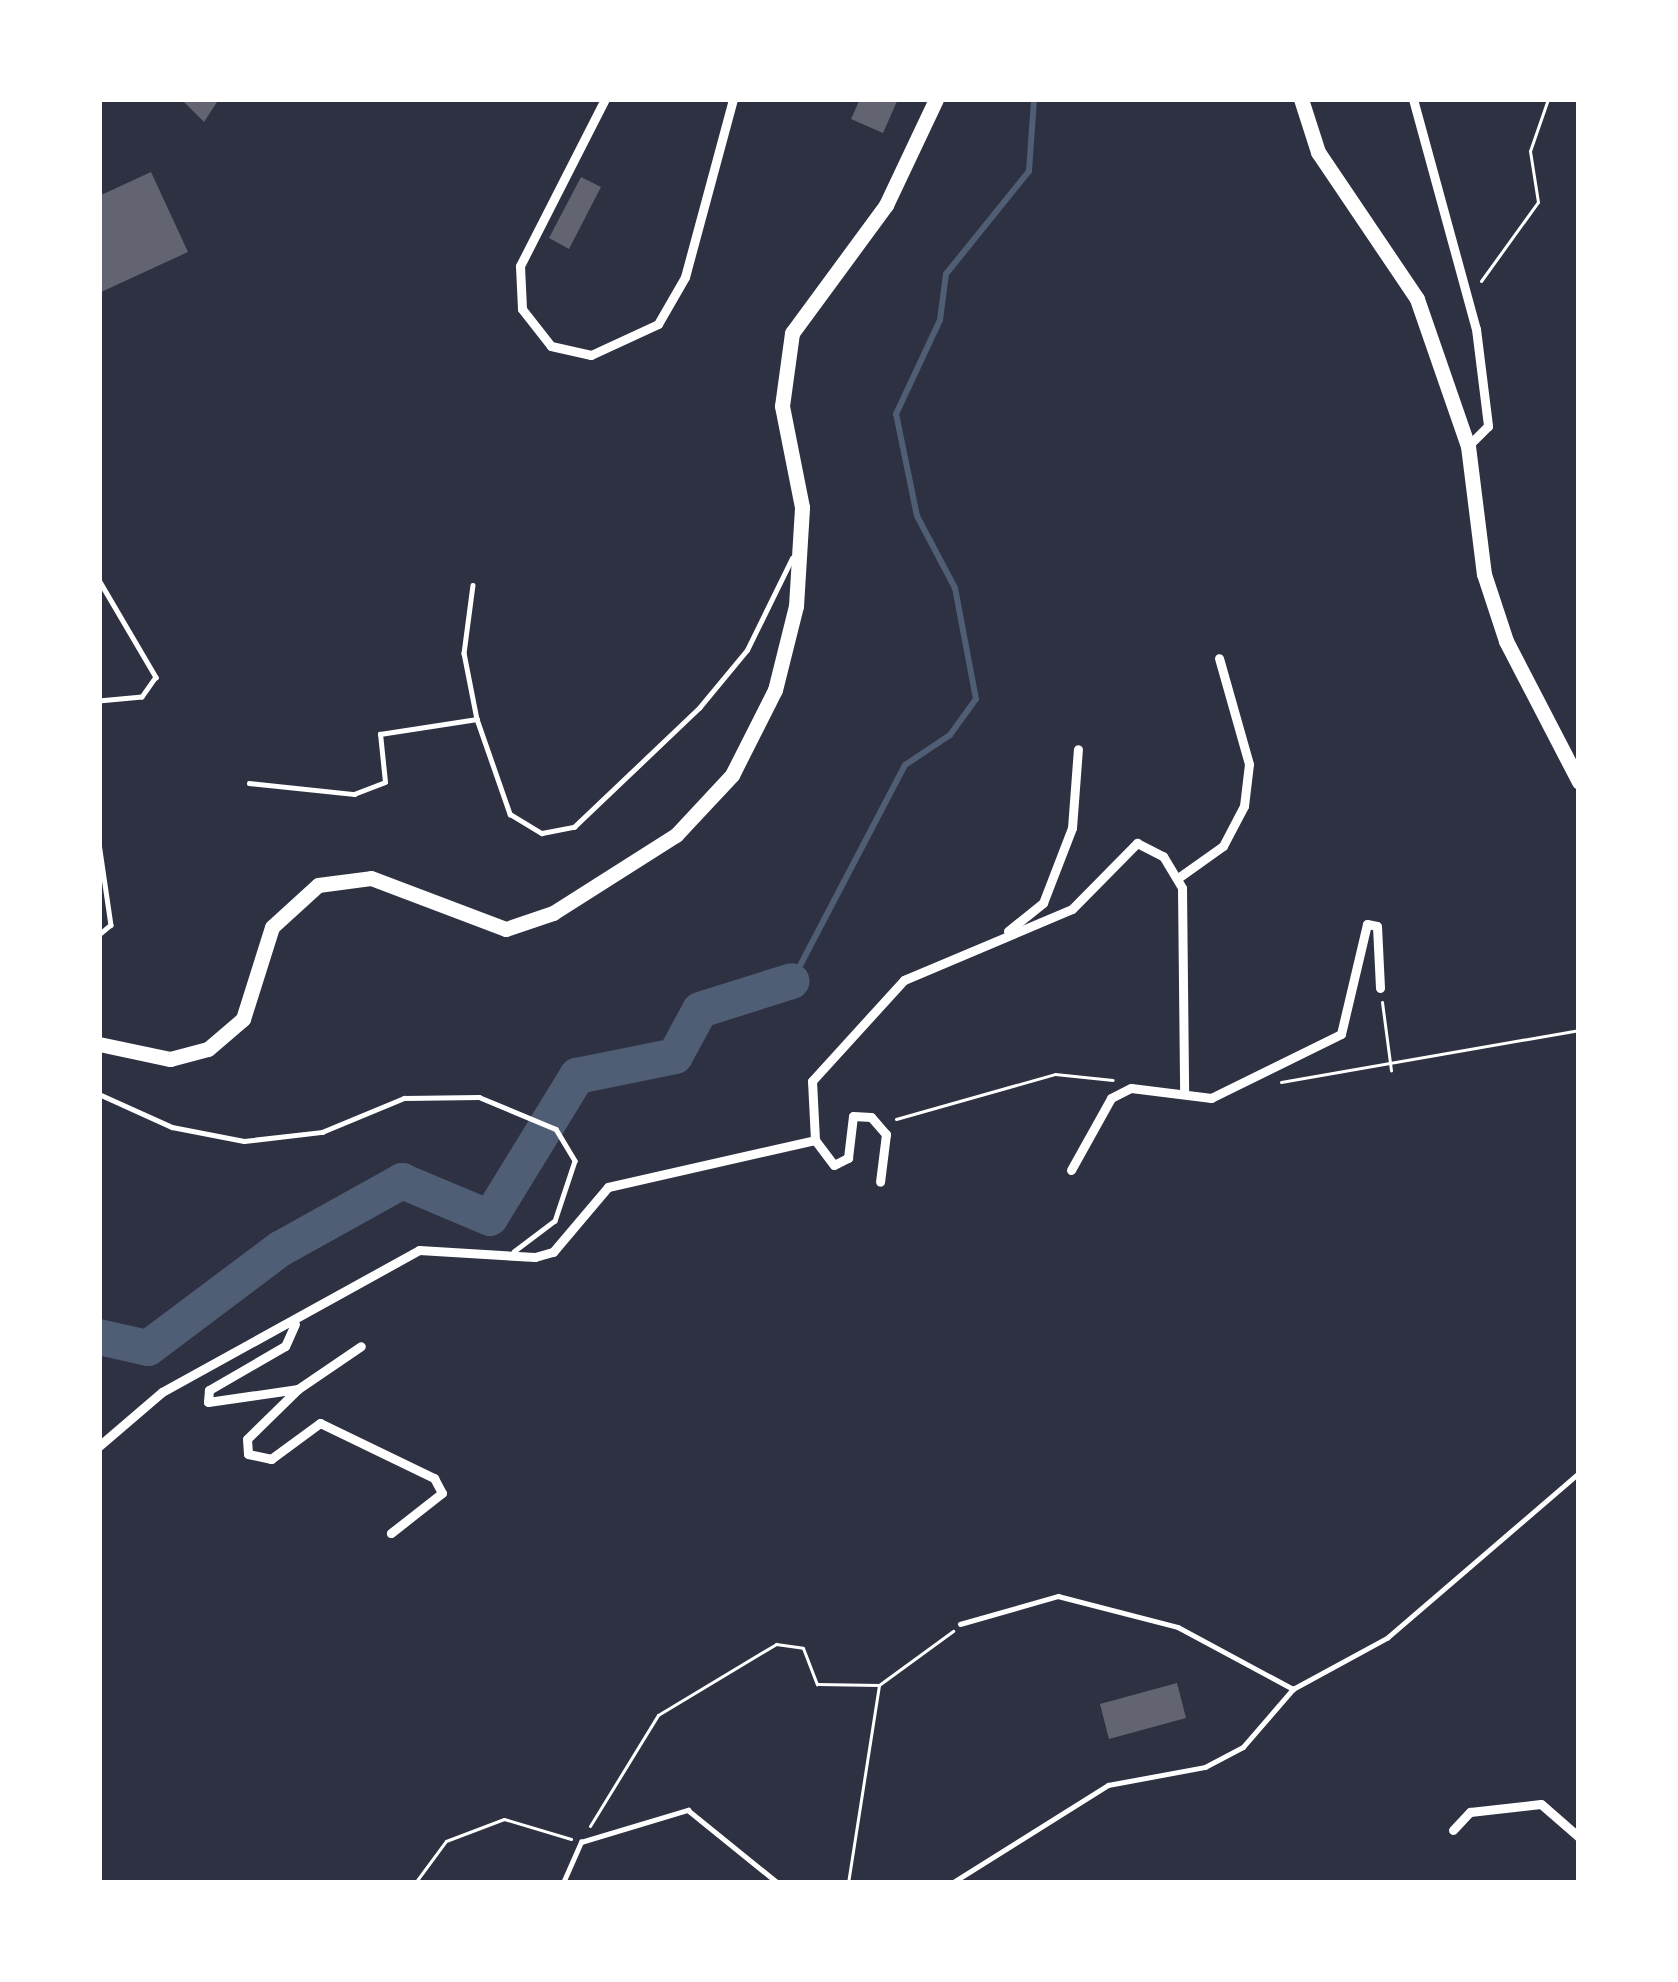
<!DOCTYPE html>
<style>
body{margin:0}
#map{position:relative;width:1678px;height:1982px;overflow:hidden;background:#2d3142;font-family:"Fira Sans",sans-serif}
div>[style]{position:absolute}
.stream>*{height:6px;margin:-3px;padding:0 3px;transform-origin:3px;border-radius:3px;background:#4f5d75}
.river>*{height:36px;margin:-18px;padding:0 18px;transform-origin:18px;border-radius:18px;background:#4f5d75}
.building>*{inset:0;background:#626471}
.path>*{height:3px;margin:-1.5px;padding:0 1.5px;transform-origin:1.5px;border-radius:1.5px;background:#fff}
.service>*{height:4.5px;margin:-2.25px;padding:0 2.25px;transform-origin:2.25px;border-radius:2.25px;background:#fff}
.minor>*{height:9px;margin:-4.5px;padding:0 4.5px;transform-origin:4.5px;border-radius:4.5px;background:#fff}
.primary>*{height:15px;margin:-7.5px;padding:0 7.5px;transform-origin:7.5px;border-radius:7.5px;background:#fff}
span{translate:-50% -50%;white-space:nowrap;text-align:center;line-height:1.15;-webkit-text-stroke:12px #fff;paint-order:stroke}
.frame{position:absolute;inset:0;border:102px solid #fff;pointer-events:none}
</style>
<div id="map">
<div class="stream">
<div style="left:792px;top:981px;width:244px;rotate:-62.4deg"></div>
<div style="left:905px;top:765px;width:54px;rotate:-33.7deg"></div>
<div style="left:950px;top:735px;width:44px;rotate:-54.2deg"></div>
<div style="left:976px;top:699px;width:113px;rotate:-100.7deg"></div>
<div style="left:955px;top:588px;width:81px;rotate:-117.8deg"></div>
<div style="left:917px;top:516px;width:104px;rotate:-101.6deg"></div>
<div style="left:896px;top:414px;width:104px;rotate:-64.9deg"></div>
<div style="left:940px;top:320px;width:46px;rotate:-82.6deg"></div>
<div style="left:946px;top:274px;width:132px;rotate:-51.1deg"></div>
<div style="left:1029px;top:171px;width:72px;rotate:-86deg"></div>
</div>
<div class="river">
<div style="left:99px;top:1337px;width:50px;rotate:12.7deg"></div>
<div style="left:148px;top:1348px;width:165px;rotate:-36.9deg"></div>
<div style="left:280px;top:1249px;width:140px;rotate:-29.1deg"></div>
<div style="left:402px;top:1181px;width:95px;rotate:22.8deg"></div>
<div style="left:490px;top:1218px;width:167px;rotate:-58.5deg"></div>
<div style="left:577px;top:1076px;width:100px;rotate:-11.5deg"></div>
<div style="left:675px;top:1056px;width:52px;rotate:-61.5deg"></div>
<div style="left:700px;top:1010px;width:96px;rotate:-17.5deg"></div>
</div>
<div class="building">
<div style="clip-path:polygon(181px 99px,219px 99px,204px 122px)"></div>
<div style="clip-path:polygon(860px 99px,898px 99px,883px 133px,851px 119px)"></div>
<div style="clip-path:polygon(151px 172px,188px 252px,99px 293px,99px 196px)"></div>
<div style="clip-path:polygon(581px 177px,601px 187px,569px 249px,549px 238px)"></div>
<div style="clip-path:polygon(1177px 1683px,1186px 1718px,1109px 1739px,1100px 1704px)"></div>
</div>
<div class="path">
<div style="left:1481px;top:281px;width:97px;rotate:-54.2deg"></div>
<div style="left:1538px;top:202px;width:52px;rotate:-98.9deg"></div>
<div style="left:1530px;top:151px;width:55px;rotate:-70.9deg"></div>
<div style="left:1382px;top:1002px;width:69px;rotate:82.5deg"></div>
<div style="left:1281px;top:1082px;width:303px;rotate:-9.9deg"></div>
<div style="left:896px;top:1119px;width:165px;rotate:-15.8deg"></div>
<div style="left:1055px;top:1074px;width:58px;rotate:5.9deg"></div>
<div style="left:590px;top:1826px;width:130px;rotate:-58.5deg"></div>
<div style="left:658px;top:1715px;width:138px;rotate:-31deg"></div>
<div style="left:776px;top:1644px;width:27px;rotate:8deg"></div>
<div style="left:803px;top:1648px;width:39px;rotate:69deg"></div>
<div style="left:817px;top:1684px;width:62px;rotate:0.9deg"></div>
<div style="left:415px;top:1883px;width:52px;rotate:-53.6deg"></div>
<div style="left:446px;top:1841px;width:62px;rotate:-20.8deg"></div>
<div style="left:504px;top:1819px;width:70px;rotate:16.6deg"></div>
<div style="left:848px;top:1883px;width:200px;rotate:-81.1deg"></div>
<div style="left:879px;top:1685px;width:92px;rotate:-36.1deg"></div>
</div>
<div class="service">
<div style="left:99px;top:580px;width:113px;rotate:59.6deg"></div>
<div style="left:156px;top:677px;width:24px;rotate:125deg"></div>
<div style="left:142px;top:697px;width:43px;rotate:174.7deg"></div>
<div style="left:473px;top:585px;width:69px;rotate:97.5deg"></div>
<div style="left:464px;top:653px;width:67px;rotate:78.9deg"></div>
<div style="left:477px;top:719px;width:101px;rotate:70.8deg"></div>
<div style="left:510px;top:814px;width:37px;rotate:31deg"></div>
<div style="left:542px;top:833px;width:33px;rotate:-11deg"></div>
<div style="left:574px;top:827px;width:173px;rotate:-43.6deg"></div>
<div style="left:699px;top:708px;width:75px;rotate:-50.4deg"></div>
<div style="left:747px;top:650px;width:102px;rotate:-63.9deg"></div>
<div style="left:249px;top:783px;width:106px;rotate:6deg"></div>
<div style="left:354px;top:794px;width:33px;rotate:-21deg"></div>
<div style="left:385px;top:782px;width:48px;rotate:-95.9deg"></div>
<div style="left:380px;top:734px;width:98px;rotate:-8.8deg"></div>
<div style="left:99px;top:843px;width:83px;rotate:81.7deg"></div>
<div style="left:111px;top:925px;width:16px;rotate:140deg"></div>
<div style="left:99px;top:1094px;width:80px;rotate:24.3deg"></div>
<div style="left:172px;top:1127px;width:73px;rotate:11deg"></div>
<div style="left:244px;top:1141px;width:79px;rotate:-6.6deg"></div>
<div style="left:322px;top:1132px;width:89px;rotate:-22.5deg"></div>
<div style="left:404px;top:1098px;width:75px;rotate:-0.8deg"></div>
<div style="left:479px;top:1097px;width:83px;rotate:22.6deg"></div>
<div style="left:556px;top:1129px;width:37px;rotate:59deg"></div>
<div style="left:575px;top:1161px;width:63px;rotate:108.4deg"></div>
<div style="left:555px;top:1221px;width:51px;rotate:142.9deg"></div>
<div style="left:960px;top:1624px;width:102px;rotate:-15.9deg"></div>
<div style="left:1058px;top:1596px;width:124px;rotate:14.5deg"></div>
<div style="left:1178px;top:1627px;width:131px;rotate:28.3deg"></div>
<div style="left:563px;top:1883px;width:45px;rotate:-66.3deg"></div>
<div style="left:581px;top:1842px;width:112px;rotate:-16.7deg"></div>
<div style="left:688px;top:1810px;width:116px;rotate:39deg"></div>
<div style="left:952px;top:1883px;width:184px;rotate:-32.1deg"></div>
<div style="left:1108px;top:1785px;width:99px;rotate:-10.5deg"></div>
<div style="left:1205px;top:1767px;width:43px;rotate:-27.8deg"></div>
<div style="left:1243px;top:1747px;width:77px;rotate:-49.2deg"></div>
<div style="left:1293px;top:1689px;width:107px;rotate:-28.5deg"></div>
<div style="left:1387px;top:1638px;width:253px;rotate:-40.7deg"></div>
</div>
<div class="minor">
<div style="left:605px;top:99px;width:187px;rotate:117deg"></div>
<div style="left:520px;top:266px;width:43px;rotate:87.3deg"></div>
<div style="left:522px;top:309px;width:47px;rotate:51.9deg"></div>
<div style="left:551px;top:346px;width:41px;rotate:12.7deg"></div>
<div style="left:591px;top:355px;width:74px;rotate:-24.8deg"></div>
<div style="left:658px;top:324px;width:54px;rotate:-60.1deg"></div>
<div style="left:685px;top:277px;width:184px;rotate:-74.9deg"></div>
<div style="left:1413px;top:99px;width:238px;rotate:74.7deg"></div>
<div style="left:1476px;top:329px;width:98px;rotate:82.9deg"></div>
<div style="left:1488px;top:426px;width:28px;rotate:135deg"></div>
<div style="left:1178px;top:878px;width:55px;rotate:-35.4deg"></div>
<div style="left:1223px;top:846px;width:45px;rotate:-62.3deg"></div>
<div style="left:1244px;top:806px;width:42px;rotate:-83.2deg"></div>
<div style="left:1249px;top:764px;width:110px;rotate:-105.8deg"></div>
<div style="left:1008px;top:931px;width:45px;rotate:-38.7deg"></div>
<div style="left:1043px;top:903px;width:80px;rotate:-68.9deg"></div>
<div style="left:1072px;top:828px;width:79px;rotate:-85.7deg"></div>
<div style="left:815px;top:1140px;width:59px;rotate:-92.9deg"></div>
<div style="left:812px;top:1081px;width:137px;rotate:-47.7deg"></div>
<div style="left:904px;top:980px;width:182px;rotate:-22.9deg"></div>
<div style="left:1072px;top:909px;width:93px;rotate:-45.4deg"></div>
<div style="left:1137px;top:843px;width:29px;rotate:27deg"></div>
<div style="left:1163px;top:856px;width:37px;rotate:59deg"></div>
<div style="left:1182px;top:888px;width:205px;rotate:89.4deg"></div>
<div style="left:815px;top:1140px;width:31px;rotate:53deg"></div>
<div style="left:834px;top:1165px;width:16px;rotate:-27deg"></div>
<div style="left:848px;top:1158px;width:42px;rotate:-83.2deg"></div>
<div style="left:853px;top:1116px;width:18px;rotate:3deg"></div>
<div style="left:871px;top:1117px;width:23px;rotate:49deg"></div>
<div style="left:886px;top:1134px;width:48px;rotate:97.1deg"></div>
<div style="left:1071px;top:1170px;width:82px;rotate:-60.9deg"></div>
<div style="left:1111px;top:1098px;width:22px;rotate:-27deg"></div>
<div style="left:1131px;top:1088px;width:81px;rotate:7.1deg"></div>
<div style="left:1211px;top:1098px;width:145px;rotate:-26.2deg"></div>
<div style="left:1341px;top:1034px;width:113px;rotate:-76.7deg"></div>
<div style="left:1367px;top:924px;width:10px;rotate:11deg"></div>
<div style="left:1377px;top:926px;width:62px;rotate:87.2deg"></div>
<div style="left:295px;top:1324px;width:24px;rotate:114deg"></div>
<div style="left:285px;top:1346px;width:88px;rotate:149.9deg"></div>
<div style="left:209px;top:1390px;width:12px;rotate:95deg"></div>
<div style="left:208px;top:1402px;width:91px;rotate:-8.2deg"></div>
<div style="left:298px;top:1389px;width:71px;rotate:135.6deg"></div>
<div style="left:247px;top:1439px;width:15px;rotate:86deg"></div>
<div style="left:248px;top:1454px;width:24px;rotate:12deg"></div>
<div style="left:271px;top:1459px;width:61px;rotate:-36.3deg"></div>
<div style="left:320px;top:1423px;width:127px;rotate:25.8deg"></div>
<div style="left:434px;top:1478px;width:17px;rotate:62deg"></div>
<div style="left:442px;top:1493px;width:65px;rotate:141.9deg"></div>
<div style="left:298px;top:1389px;width:76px;rotate:-34.3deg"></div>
<div style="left:99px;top:1446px;width:83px;rotate:-40.6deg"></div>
<div style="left:162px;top:1392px;width:294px;rotate:-28.9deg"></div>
<div style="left:419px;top:1250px;width:116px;rotate:3.5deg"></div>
<div style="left:535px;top:1257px;width:19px;rotate:-16deg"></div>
<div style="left:553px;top:1252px;width:85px;rotate:-49.8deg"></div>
<div style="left:608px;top:1187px;width:212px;rotate:-12.8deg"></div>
<div style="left:1453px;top:1830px;width:25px;rotate:-47deg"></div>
<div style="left:1470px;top:1812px;width:71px;rotate:-6.4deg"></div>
<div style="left:1541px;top:1804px;width:50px;rotate:41deg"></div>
</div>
<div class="primary">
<div style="left:1301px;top:99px;width:56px;rotate:72.2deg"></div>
<div style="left:1318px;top:152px;width:177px;rotate:56deg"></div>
<div style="left:1417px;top:299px;width:156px;rotate:70.9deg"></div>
<div style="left:1468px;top:446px;width:129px;rotate:82.9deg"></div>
<div style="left:1484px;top:574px;width:71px;rotate:71.8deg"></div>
<div style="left:1506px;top:641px;width:159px;rotate:62.6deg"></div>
<div style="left:99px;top:1044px;width:73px;rotate:11.9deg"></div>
<div style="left:170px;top:1059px;width:39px;rotate:-15deg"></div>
<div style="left:208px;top:1049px;width:46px;rotate:-40.6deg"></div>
<div style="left:243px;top:1019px;width:96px;rotate:-72.5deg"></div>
<div style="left:272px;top:927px;width:62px;rotate:-42.4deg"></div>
<div style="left:318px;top:885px;width:53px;rotate:-7.5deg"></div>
<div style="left:371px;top:878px;width:144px;rotate:20.7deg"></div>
<div style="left:506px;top:929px;width:50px;rotate:-18.8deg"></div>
<div style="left:553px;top:913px;width:146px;rotate:-32.4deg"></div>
<div style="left:676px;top:835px;width:82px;rotate:-47deg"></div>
<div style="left:732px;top:775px;width:95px;rotate:-63.2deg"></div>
<div style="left:775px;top:690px;width:87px;rotate:-76deg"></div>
<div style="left:796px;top:606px;width:99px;rotate:-86.5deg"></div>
<div style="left:802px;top:507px;width:103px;rotate:-101.2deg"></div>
<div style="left:782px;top:406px;width:74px;rotate:-82.2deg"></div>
<div style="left:792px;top:333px;width:159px;rotate:-53.7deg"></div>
<div style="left:886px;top:205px;width:117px;rotate:-64.7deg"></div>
</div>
<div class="frame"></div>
</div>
